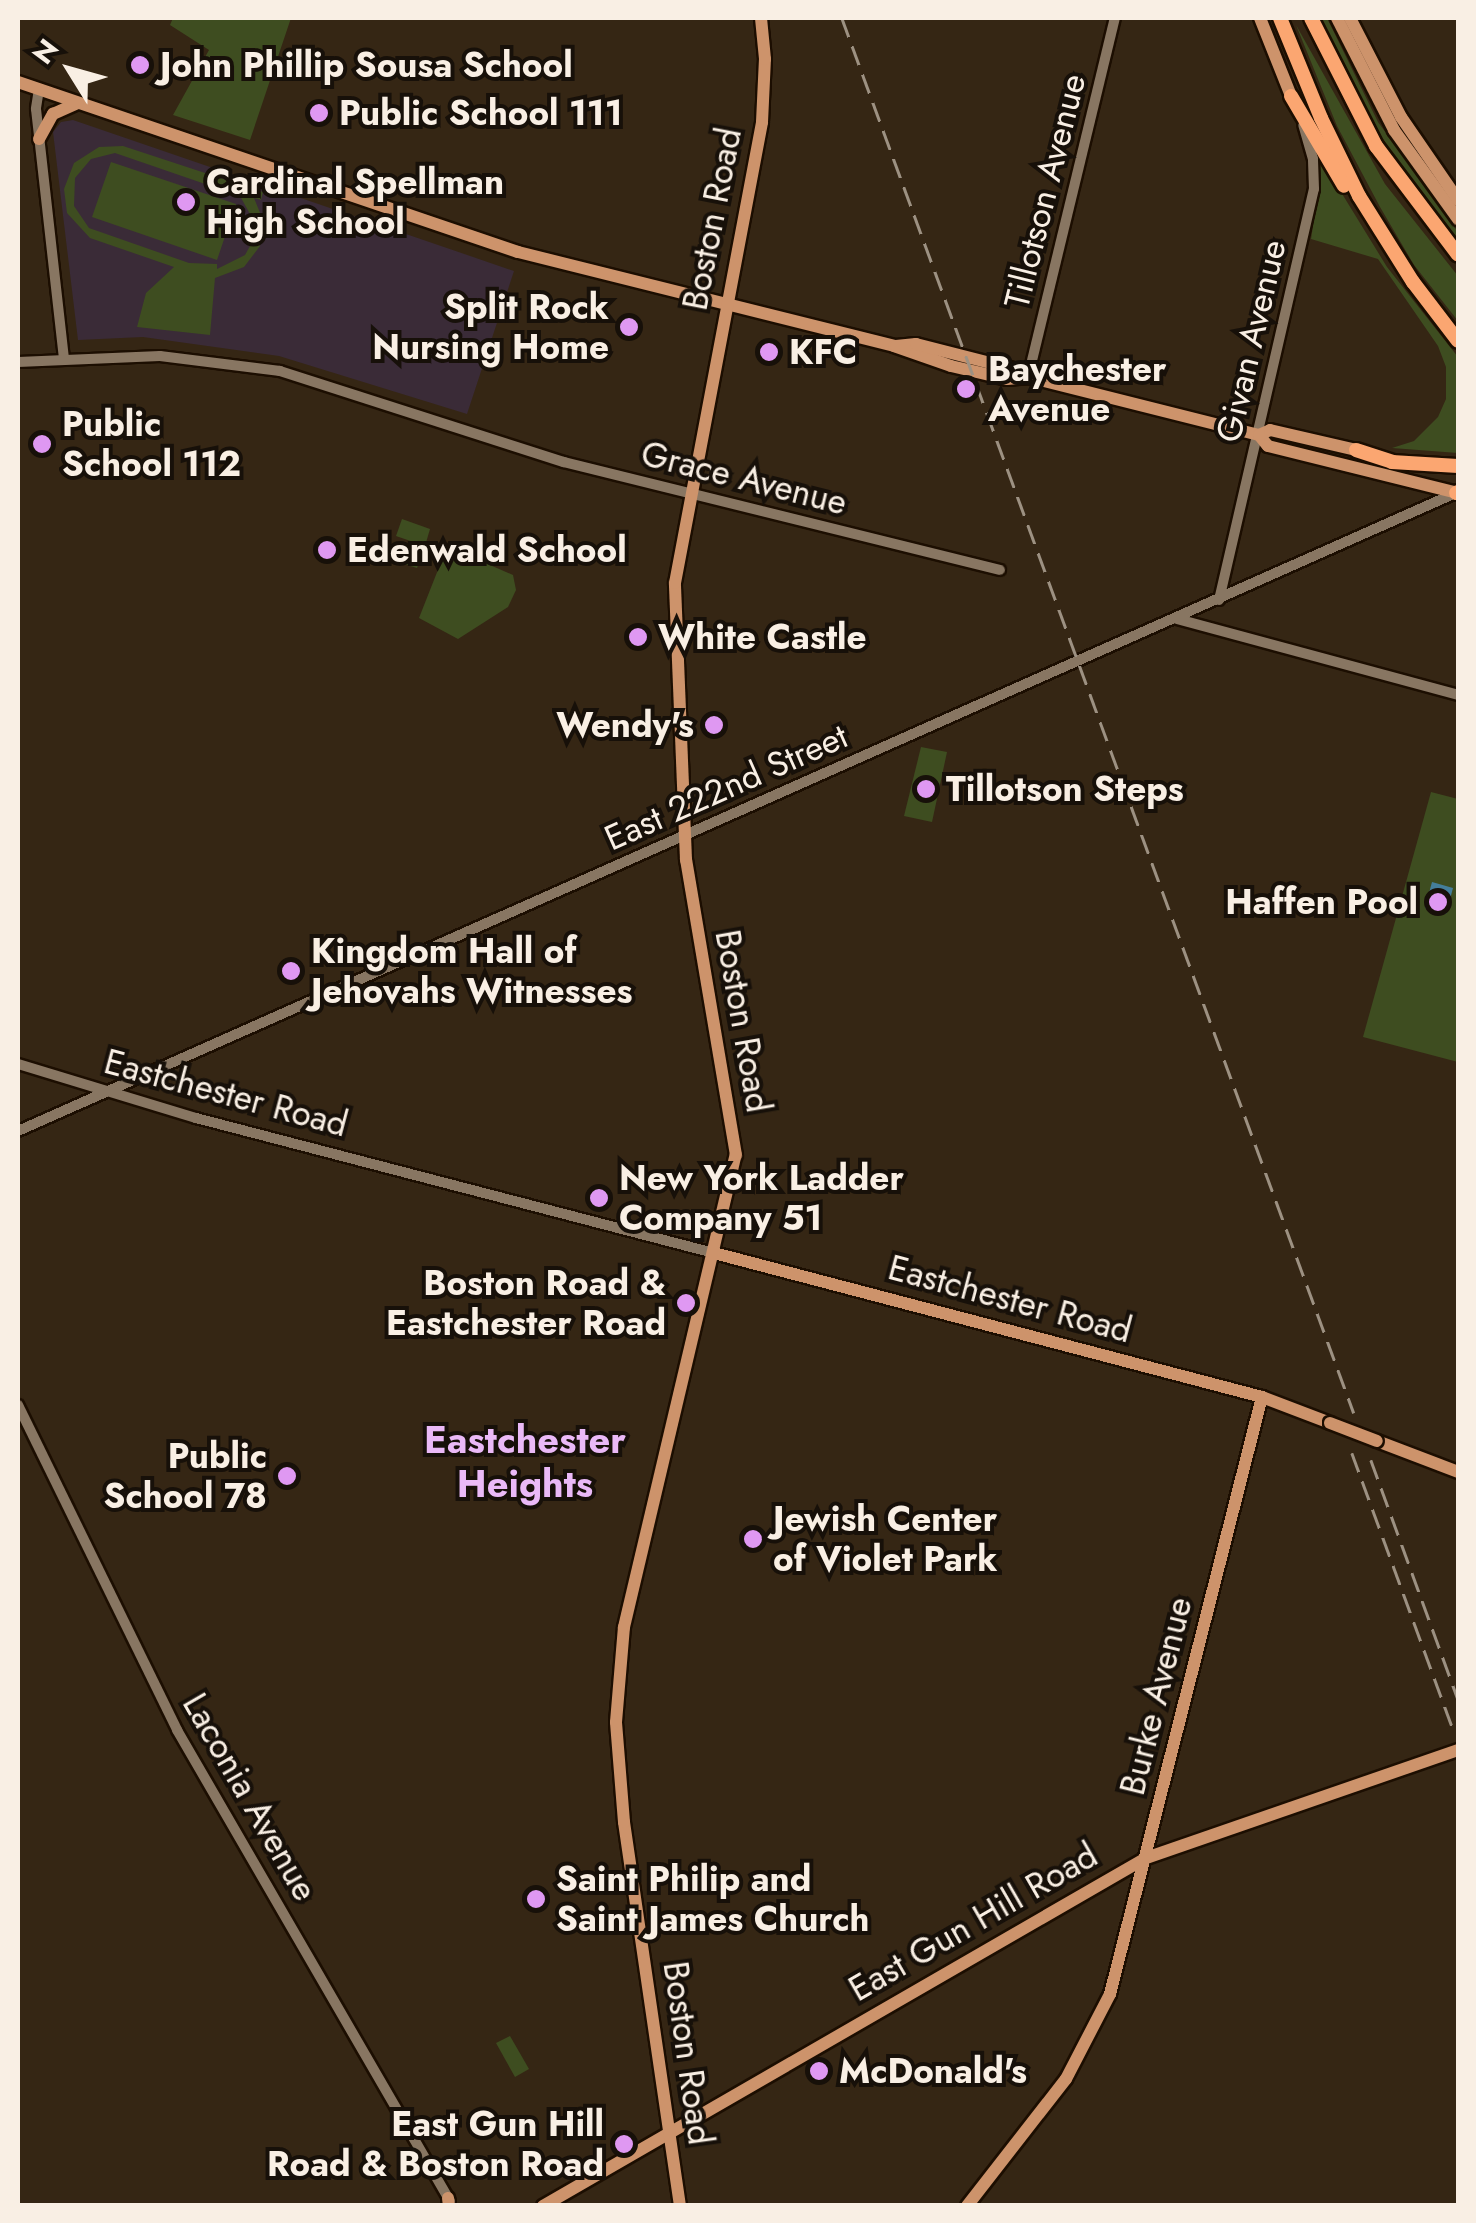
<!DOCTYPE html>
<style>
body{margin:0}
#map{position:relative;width:1476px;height:2223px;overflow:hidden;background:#352614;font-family:Jost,sans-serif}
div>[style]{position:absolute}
.education>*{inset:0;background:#3a2b37}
.green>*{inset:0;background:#3e4d20}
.water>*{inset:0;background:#447e9a}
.roads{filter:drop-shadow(2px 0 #1c0e01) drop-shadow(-2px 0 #1c0e01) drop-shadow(0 2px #1c0e01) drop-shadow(0 -2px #1c0e01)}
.minor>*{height:10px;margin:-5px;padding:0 5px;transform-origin:5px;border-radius:5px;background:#887662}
.major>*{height:12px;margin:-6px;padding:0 6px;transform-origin:6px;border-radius:6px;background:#cd936b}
.highway>*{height:14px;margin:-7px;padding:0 7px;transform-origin:7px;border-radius:7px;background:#fba671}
.rail>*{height:2.5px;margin-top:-1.25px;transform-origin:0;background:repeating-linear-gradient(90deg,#9d9182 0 20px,transparent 0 30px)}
.bridges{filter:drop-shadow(2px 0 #1c0e01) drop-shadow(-2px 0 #1c0e01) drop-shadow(0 2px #1c0e01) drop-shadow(0 -2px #1c0e01)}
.major-bridge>*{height:12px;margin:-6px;padding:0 6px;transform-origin:6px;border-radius:6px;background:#cd936b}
.dots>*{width:28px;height:28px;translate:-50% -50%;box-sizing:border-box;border:5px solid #171009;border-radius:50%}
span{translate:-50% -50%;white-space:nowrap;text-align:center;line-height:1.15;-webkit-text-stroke:8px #171009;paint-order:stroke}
.poi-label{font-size:35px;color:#f9efe4;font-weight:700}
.left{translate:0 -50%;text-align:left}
.right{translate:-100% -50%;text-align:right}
.street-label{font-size:35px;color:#f9efe4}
.neighbourhood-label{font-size:38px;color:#eab9f7;font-weight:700}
.frame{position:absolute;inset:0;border:20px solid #f9efe4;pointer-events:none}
.north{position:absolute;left:20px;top:20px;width:100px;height:100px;-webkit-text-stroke:8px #171009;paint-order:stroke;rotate:307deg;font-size:28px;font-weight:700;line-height:40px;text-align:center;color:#f9efe4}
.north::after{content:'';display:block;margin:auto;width:35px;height:45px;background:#f9efe4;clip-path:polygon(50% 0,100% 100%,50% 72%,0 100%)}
</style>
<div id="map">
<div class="education">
<div style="clip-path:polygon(73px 120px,514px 271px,467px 414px,279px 356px,143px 337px,78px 340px,53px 132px,61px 122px)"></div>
</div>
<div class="green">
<div style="clip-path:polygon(173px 18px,291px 18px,250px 140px,173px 115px,209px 50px,170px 25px)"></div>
<div style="clip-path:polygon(1320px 18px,1327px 18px,1378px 122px,1458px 232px,1458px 243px,1414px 188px,1362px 109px)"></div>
<div style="clip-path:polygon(1296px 25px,1385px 184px,1458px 276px,1458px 321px,1414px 265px,1380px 207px,1337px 126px)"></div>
<div style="clip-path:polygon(evenodd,123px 146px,263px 192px,261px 200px,254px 198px,263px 220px,260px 246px,244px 267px,215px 278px,210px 335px,137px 327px,146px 293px,174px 267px,90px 238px,67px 213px,64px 189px,74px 163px,99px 147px,123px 146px,115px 153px,240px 196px,255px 223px,254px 239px,245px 255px,217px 269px,217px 264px,189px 263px,89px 228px,74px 206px,75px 178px,91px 159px,115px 153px)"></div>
<div style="clip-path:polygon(1317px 153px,1387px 267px,1458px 357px,1458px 453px,1392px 448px,1414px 441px,1438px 417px,1446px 399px,1446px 367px,1438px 346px,1378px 259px,1311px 239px,1317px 200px)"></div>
<div style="clip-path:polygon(111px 162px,236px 204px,217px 260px,92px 217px)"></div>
<div style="clip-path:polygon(402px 519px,430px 529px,425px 546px,396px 536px)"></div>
<div style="clip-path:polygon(394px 542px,423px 551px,417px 568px,388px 559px)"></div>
<div style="clip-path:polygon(451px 548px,513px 575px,516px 590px,508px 607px,458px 639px,419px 618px,445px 552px)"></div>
<div style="clip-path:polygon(921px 747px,947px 752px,932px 822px,904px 816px)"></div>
<div style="clip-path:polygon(1431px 792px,1458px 799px,1458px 1062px,1363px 1037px)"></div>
<div style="clip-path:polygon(510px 2036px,529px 2069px,515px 2077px,496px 2043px)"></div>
</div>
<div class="water">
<div style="clip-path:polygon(1432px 882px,1453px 888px,1446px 914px,1425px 908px)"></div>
</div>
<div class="roads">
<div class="minor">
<div style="left:39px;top:89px;width:20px;rotate:99deg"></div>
<div style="left:36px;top:109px;width:251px;rotate:83.6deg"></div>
<div style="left:18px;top:362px;width:142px;rotate:-2.4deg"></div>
<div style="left:160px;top:356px;width:121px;rotate:7.1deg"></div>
<div style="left:280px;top:371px;width:298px;rotate:17.8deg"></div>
<div style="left:564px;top:462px;width:449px;rotate:13.9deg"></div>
<div style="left:1028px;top:377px;width:369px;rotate:-76.4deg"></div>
<div style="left:1219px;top:600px;width:422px;rotate:-77deg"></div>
<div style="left:1314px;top:189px;width:30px;rotate:-92deg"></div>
<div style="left:1313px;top:159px;width:35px;rotate:-106deg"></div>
<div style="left:1177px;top:619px;width:291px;rotate:15.1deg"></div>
<div style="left:18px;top:1064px;width:186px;rotate:16.9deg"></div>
<div style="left:196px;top:1118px;width:535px;rotate:14.61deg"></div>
<div style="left:18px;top:1131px;width:1573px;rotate:-23.93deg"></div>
<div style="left:18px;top:1405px;width:362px;rotate:63.9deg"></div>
<div style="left:177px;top:1730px;width:544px;rotate:59.9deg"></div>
</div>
<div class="major">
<div style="left:1260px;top:18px;width:84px;rotate:68.3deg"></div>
<div style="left:1337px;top:18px;width:126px;rotate:63deg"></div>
<div style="left:1394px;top:130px;width:110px;rotate:54.3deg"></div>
<div style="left:1350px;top:18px;width:111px;rotate:62.7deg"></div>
<div style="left:1401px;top:117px;width:101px;rotate:55.5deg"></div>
<div style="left:18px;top:82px;width:528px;rotate:18.78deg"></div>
<div style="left:518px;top:252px;width:388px;rotate:14deg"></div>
<div style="left:894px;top:346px;width:60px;rotate:19.3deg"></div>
<div style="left:951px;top:366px;width:57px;rotate:13.1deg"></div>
<div style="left:1007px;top:379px;width:21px;rotate:-5deg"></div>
<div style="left:39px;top:139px;width:29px;rotate:-61deg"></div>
<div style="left:53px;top:114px;width:27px;rotate:-24deg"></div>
<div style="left:896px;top:346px;width:20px;rotate:-6deg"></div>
<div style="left:916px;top:344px;width:97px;rotate:14.3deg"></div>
<div style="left:1010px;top:368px;width:20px;rotate:27deg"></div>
<div style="left:1028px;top:377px;width:238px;rotate:14.1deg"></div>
<div style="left:1259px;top:435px;width:14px;rotate:51deg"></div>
<div style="left:1268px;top:446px;width:196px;rotate:13.9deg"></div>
<div style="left:1259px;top:435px;width:12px;rotate:-24deg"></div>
<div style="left:1270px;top:430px;width:88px;rotate:13.1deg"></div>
<div style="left:714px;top:1253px;width:567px;rotate:14.72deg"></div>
<div style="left:1262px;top:1397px;width:73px;rotate:20.9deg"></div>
<div style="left:1377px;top:1441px;width:87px;rotate:20.9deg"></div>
<div style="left:448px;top:2198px;width:8px;rotate:83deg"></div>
<div style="left:543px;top:2206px;width:696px;rotate:-29.99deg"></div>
<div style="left:1146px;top:1858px;width:330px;rotate:-19.1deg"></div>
<div style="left:680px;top:2206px;width:388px;rotate:-98.3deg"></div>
<div style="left:624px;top:1822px;width:100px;rotate:-94.6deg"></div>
<div style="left:616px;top:1722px;width:95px;rotate:-85.2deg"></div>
<div style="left:624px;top:1627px;width:485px;rotate:-76.7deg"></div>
<div style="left:736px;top:1155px;width:299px;rotate:-99.6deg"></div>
<div style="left:686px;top:860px;width:277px;rotate:-92.3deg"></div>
<div style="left:675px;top:583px;width:469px;rotate:-79.3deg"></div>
<div style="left:762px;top:122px;width:63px;rotate:-87.3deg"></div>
<div style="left:765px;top:59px;width:41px;rotate:-95.6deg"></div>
<div style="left:967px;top:2206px;width:161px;rotate:-52.1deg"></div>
<div style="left:1066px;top:2079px;width:96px;rotate:-62.6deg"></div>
<div style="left:1110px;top:1994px;width:616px;rotate:-75.72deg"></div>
</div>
<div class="highway">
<div style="left:1280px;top:18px;width:108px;rotate:67.7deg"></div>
<div style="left:1321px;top:118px;width:87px;rotate:64deg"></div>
<div style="left:1359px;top:196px;width:102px;rotate:57.9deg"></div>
<div style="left:1413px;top:282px;width:74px;rotate:52.7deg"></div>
<div style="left:1311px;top:18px;width:144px;rotate:63.1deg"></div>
<div style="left:1376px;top:146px;width:136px;rotate:53deg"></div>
<div style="left:1291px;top:96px;width:104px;rotate:59.5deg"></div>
<div style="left:1356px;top:450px;width:38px;rotate:18deg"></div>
<div style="left:1392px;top:462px;width:66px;rotate:3.5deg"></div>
<div style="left:1456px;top:493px;width:2px;rotate:-27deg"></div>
</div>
</div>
<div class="rail">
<div style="left:842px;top:18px;width:1486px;rotate:69.85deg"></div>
<div style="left:1352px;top:1453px;width:296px;rotate:69.9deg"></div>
<div style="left:1371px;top:1460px;width:254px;rotate:70deg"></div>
</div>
<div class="bridges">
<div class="major-bridge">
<div style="left:1330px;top:1423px;width:50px;rotate:21deg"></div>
</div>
</div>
<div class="dots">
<div style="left:140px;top:65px;background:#df98f2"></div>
<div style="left:319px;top:113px;background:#df98f2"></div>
<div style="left:186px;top:202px;background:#df98f2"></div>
<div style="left:629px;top:327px;background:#df98f2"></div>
<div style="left:769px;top:352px;background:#df98f2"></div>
<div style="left:966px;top:389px;background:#df98f2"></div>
<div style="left:42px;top:444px;background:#df98f2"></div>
<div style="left:327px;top:550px;background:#df98f2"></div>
<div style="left:638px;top:637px;background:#df98f2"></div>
<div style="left:714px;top:725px;background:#df98f2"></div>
<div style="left:926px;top:789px;background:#df98f2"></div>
<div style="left:1438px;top:902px;background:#df98f2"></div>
<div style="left:291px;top:971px;background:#df98f2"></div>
<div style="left:599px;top:1198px;background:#df98f2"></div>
<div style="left:686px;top:1303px;background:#df98f2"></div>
<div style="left:287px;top:1476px;background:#df98f2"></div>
<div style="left:753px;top:1539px;background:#df98f2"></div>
<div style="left:536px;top:1899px;background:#df98f2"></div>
<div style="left:819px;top:2071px;background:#df98f2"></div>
<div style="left:624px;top:2144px;background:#df98f2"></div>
</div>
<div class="poi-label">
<span class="left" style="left:160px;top:65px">John Phillip Sousa School</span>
<span class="left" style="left:339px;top:113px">Public School 111</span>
<span class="left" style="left:206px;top:202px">Cardinal Spellman<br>High School</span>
<span class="right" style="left:609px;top:327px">Split Rock<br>Nursing Home</span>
<span class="left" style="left:789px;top:352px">KFC</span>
<span class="left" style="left:988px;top:389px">Baychester<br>Avenue</span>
<span class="left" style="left:62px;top:444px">Public<br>School 112</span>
<span class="left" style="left:347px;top:550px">Edenwald School</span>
<span class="left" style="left:658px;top:637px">White Castle</span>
<span class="right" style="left:694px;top:725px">Wendy's</span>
<span class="left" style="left:946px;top:789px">Tillotson Steps</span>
<span class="right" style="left:1418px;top:902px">Haffen Pool</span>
<span class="left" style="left:311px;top:971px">Kingdom Hall of<br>Jehovahs Witnesses</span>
<span class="left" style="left:619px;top:1198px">New York Ladder<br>Company 51</span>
<span class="right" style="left:666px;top:1303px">Boston Road &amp;<br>Eastchester Road</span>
<span class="right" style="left:267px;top:1476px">Public<br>School 78</span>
<span class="left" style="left:773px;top:1539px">Jewish Center<br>of Violet Park</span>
<span class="left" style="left:556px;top:1899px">Saint Philip and<br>Saint James Church</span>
<span class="left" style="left:839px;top:2071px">McDonald's</span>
<span class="right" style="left:604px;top:2144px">East Gun Hill<br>Road &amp; Boston Road</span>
</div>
<div class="street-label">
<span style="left:1045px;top:191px;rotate:-76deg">Tillotson Avenue</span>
<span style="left:712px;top:219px;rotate:-79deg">Boston Road</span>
<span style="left:1251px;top:341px;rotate:-77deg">Givan Avenue</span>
<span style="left:744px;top:478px;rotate:14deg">Grace Avenue</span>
<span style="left:726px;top:787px;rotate:-24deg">East 222nd Street</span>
<span style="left:743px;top:1021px;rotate:80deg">Boston Road</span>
<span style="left:226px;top:1093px;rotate:15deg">Eastchester Road</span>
<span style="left:1010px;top:1299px;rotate:15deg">Eastchester Road</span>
<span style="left:1156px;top:1696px;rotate:-76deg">Burke Avenue</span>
<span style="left:250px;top:1797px;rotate:60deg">Laconia Avenue</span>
<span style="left:973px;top:1922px;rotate:-30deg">East Gun Hill Road</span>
<span style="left:688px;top:2053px;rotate:82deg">Boston Road</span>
</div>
<div class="neighbourhood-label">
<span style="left:525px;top:1462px">Eastchester<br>Heights</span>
</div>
<div class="frame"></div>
<div class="north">N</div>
</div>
